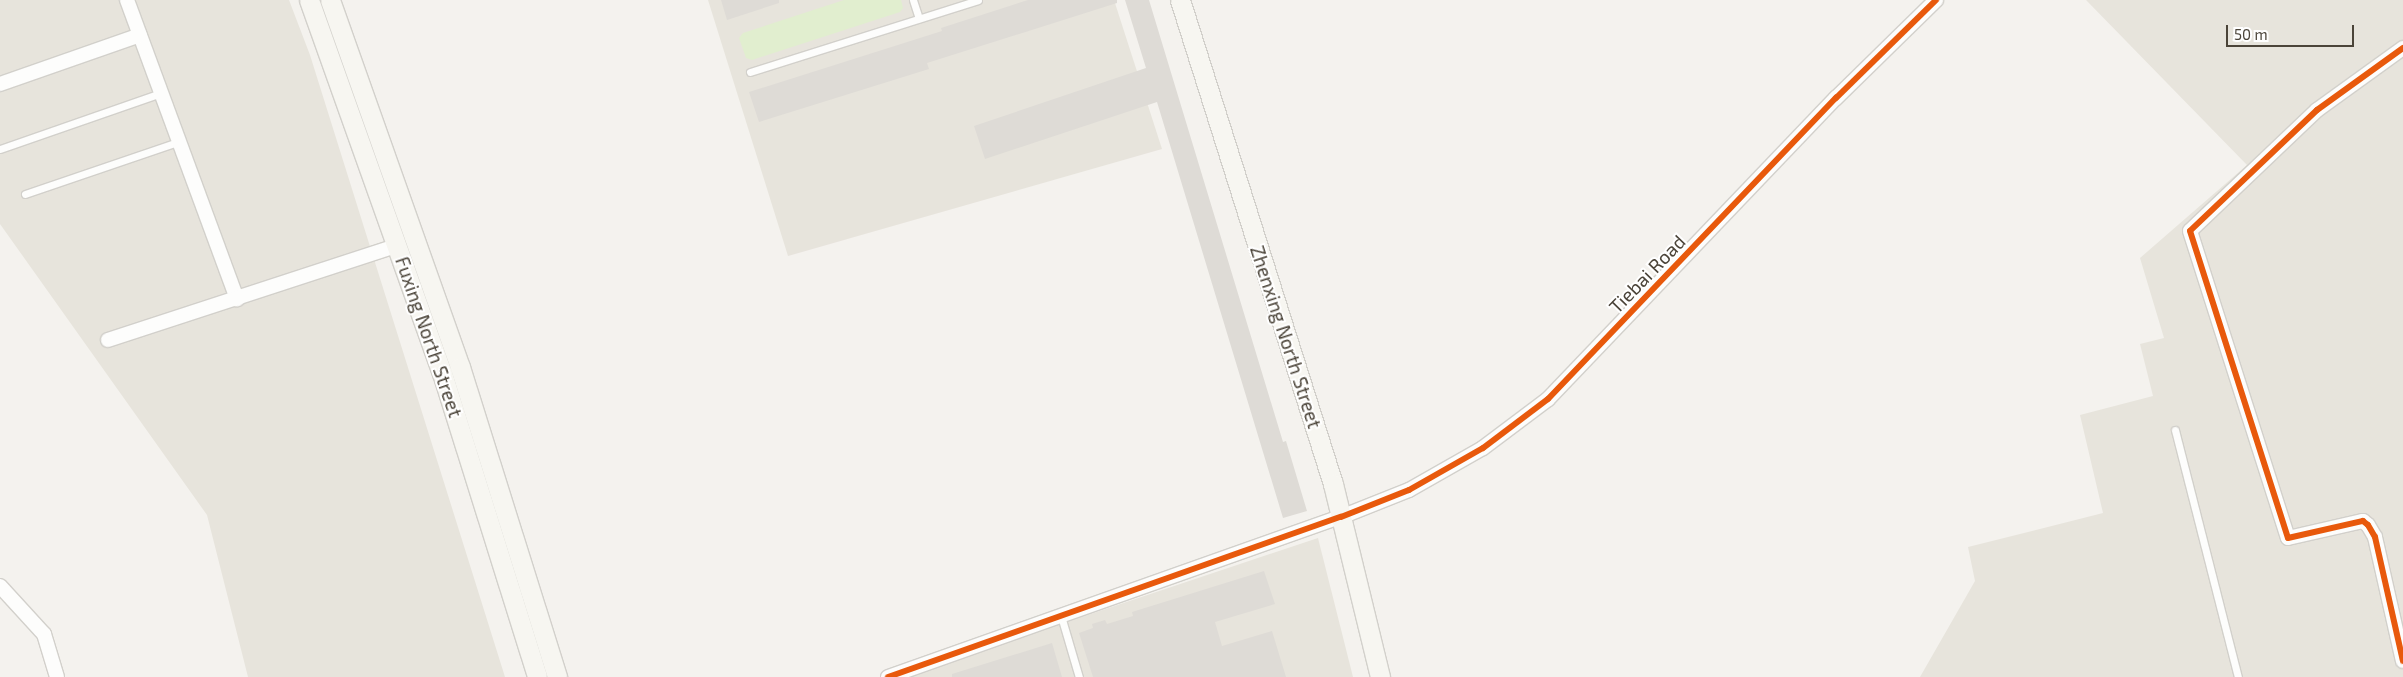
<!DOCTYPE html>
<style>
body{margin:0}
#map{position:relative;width:2403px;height:677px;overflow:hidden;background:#f4f2ee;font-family:"Exo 2",sans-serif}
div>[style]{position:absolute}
.residential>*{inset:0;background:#e7e4dc}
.green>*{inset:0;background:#e1eecf}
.building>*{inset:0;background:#dedbd6}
.roads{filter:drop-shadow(1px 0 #d2d0cb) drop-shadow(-1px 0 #d2d0cb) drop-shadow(0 1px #d2d0cb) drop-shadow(0 -1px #d2d0cb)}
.lane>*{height:7px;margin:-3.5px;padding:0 3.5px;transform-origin:3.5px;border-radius:3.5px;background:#fdfdfc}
.street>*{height:14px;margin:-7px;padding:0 7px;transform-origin:7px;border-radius:7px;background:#fdfdfc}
.secondary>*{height:19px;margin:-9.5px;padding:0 9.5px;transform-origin:9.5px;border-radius:9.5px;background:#f7f6f1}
.cycleway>*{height:6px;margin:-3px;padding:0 3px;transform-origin:3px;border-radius:3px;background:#e8590c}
span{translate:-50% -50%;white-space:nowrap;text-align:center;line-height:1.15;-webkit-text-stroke:4px #fff;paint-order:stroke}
.street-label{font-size:19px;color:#4b4439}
.scale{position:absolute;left:2226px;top:25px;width:128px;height:22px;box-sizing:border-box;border:2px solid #4b4439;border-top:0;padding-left:6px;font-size:15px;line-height:18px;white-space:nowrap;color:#4b4439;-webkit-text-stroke:4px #fff;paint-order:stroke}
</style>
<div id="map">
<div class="residential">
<div style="clip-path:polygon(0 0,289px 0,310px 55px,505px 677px,248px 677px,207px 515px,0 224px)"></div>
<div style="clip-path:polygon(708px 0,1114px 0,1162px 149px,788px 256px)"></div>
<div style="clip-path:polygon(2086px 0,2403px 0,2403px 677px,1920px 677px,1975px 581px,1968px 547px,2103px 513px,2080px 415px,2153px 396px,2140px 344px,2164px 338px,2140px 258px,2247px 165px)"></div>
<div style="clip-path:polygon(1318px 538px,1353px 677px,902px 677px)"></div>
</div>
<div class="green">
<div style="clip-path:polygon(844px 0,901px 0,903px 8px,900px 12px,752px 60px,746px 58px,739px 38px,743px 33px)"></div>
</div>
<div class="building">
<div style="clip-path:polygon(721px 0,779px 0,779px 3px,727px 20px)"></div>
<div style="clip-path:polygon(1028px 0,1117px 0,1117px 3px,927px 63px,929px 69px,759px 122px,749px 92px,942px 31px,941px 28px)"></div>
<div style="clip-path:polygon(1125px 0,1149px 0,1283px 442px,1286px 441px,1307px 511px,1283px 518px,1157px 102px,985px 159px,974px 126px,1146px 68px)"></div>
<div style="clip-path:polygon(1264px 571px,1275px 604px,1215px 622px,1222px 646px,1272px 631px,1286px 677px,1093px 677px,1079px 633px,1093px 628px,1092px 624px,1105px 620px,1107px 624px,1133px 616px,1132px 612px)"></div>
<div style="clip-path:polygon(1052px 643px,1062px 677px,952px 677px,952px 674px)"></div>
</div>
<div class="roads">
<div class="lane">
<div style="left:913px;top:0;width:19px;rotate:72deg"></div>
<div style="left:750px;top:72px;width:239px;rotate:-17.5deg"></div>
<div style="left:0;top:149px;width:170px;rotate:-19.2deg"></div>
<div style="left:25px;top:194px;width:162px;rotate:-18.8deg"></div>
<div style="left:2175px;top:430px;width:255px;rotate:75.7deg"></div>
<div style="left:1061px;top:616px;width:64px;rotate:73.6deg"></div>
</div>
<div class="street">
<div style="left:127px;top:0;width:319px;rotate:69.8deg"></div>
<div style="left:2403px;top:48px;width:106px;rotate:144.2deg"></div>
<div style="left:2317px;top:110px;width:175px;rotate:136.4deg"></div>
<div style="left:2190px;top:231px;width:322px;rotate:72.3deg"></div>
<div style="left:2288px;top:538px;width:77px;rotate:-12.8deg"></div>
<div style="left:2363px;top:521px;width:6px;rotate:39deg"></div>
<div style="left:2368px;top:525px;width:14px;rotate:60deg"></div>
<div style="left:2375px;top:537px;width:127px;rotate:77.3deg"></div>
<div style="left:0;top:84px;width:148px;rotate:-19.3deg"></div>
<div style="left:108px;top:340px;width:305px;rotate:-18.1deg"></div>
<div style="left:0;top:586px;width:65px;rotate:47.5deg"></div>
<div style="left:44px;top:634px;width:45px;rotate:73.2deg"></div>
<div style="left:888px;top:677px;width:480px;rotate:-19.5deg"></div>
<div style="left:1341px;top:517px;width:73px;rotate:-21.7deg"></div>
<div style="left:1409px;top:490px;width:85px;rotate:-29.6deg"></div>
<div style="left:1483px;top:448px;width:81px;rotate:-37deg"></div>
<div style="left:1548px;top:399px;width:417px;rotate:-46.3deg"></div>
<div style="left:1836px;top:98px;width:140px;rotate:-44.4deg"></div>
</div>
<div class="secondary">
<div style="left:309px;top:0;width:396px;rotate:70.4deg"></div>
<div style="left:442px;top:373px;width:318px;rotate:72.6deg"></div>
<div style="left:330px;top:0;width:389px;rotate:70.5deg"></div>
<div style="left:460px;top:367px;width:325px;rotate:72.6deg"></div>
<div style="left:1180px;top:0;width:508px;rotate:72.46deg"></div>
<div style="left:1333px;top:484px;width:199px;rotate:76.3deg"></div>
</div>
</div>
<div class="cycleway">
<div style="left:2403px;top:48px;width:106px;rotate:144.2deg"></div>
<div style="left:2317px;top:110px;width:175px;rotate:136.4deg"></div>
<div style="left:2190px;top:231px;width:322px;rotate:72.3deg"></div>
<div style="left:2288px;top:538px;width:77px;rotate:-12.8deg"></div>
<div style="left:2363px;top:521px;width:6px;rotate:39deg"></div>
<div style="left:2368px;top:525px;width:14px;rotate:60deg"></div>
<div style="left:2375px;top:537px;width:127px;rotate:77.3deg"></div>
<div style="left:888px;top:677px;width:480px;rotate:-19.5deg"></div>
<div style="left:1341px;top:517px;width:73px;rotate:-21.7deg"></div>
<div style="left:1409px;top:490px;width:85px;rotate:-29.6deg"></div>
<div style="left:1483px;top:448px;width:81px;rotate:-37deg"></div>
<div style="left:1548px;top:399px;width:417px;rotate:-46.3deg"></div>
<div style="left:1836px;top:98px;width:140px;rotate:-44.4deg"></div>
</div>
<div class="street-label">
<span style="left:1647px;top:274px;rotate:-46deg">Tiebai Road</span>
<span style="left:429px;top:337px;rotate:71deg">Fuxing North Street</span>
<span style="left:1286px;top:337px;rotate:72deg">Zhenxing North Street</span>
</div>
<div class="scale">50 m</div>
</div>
